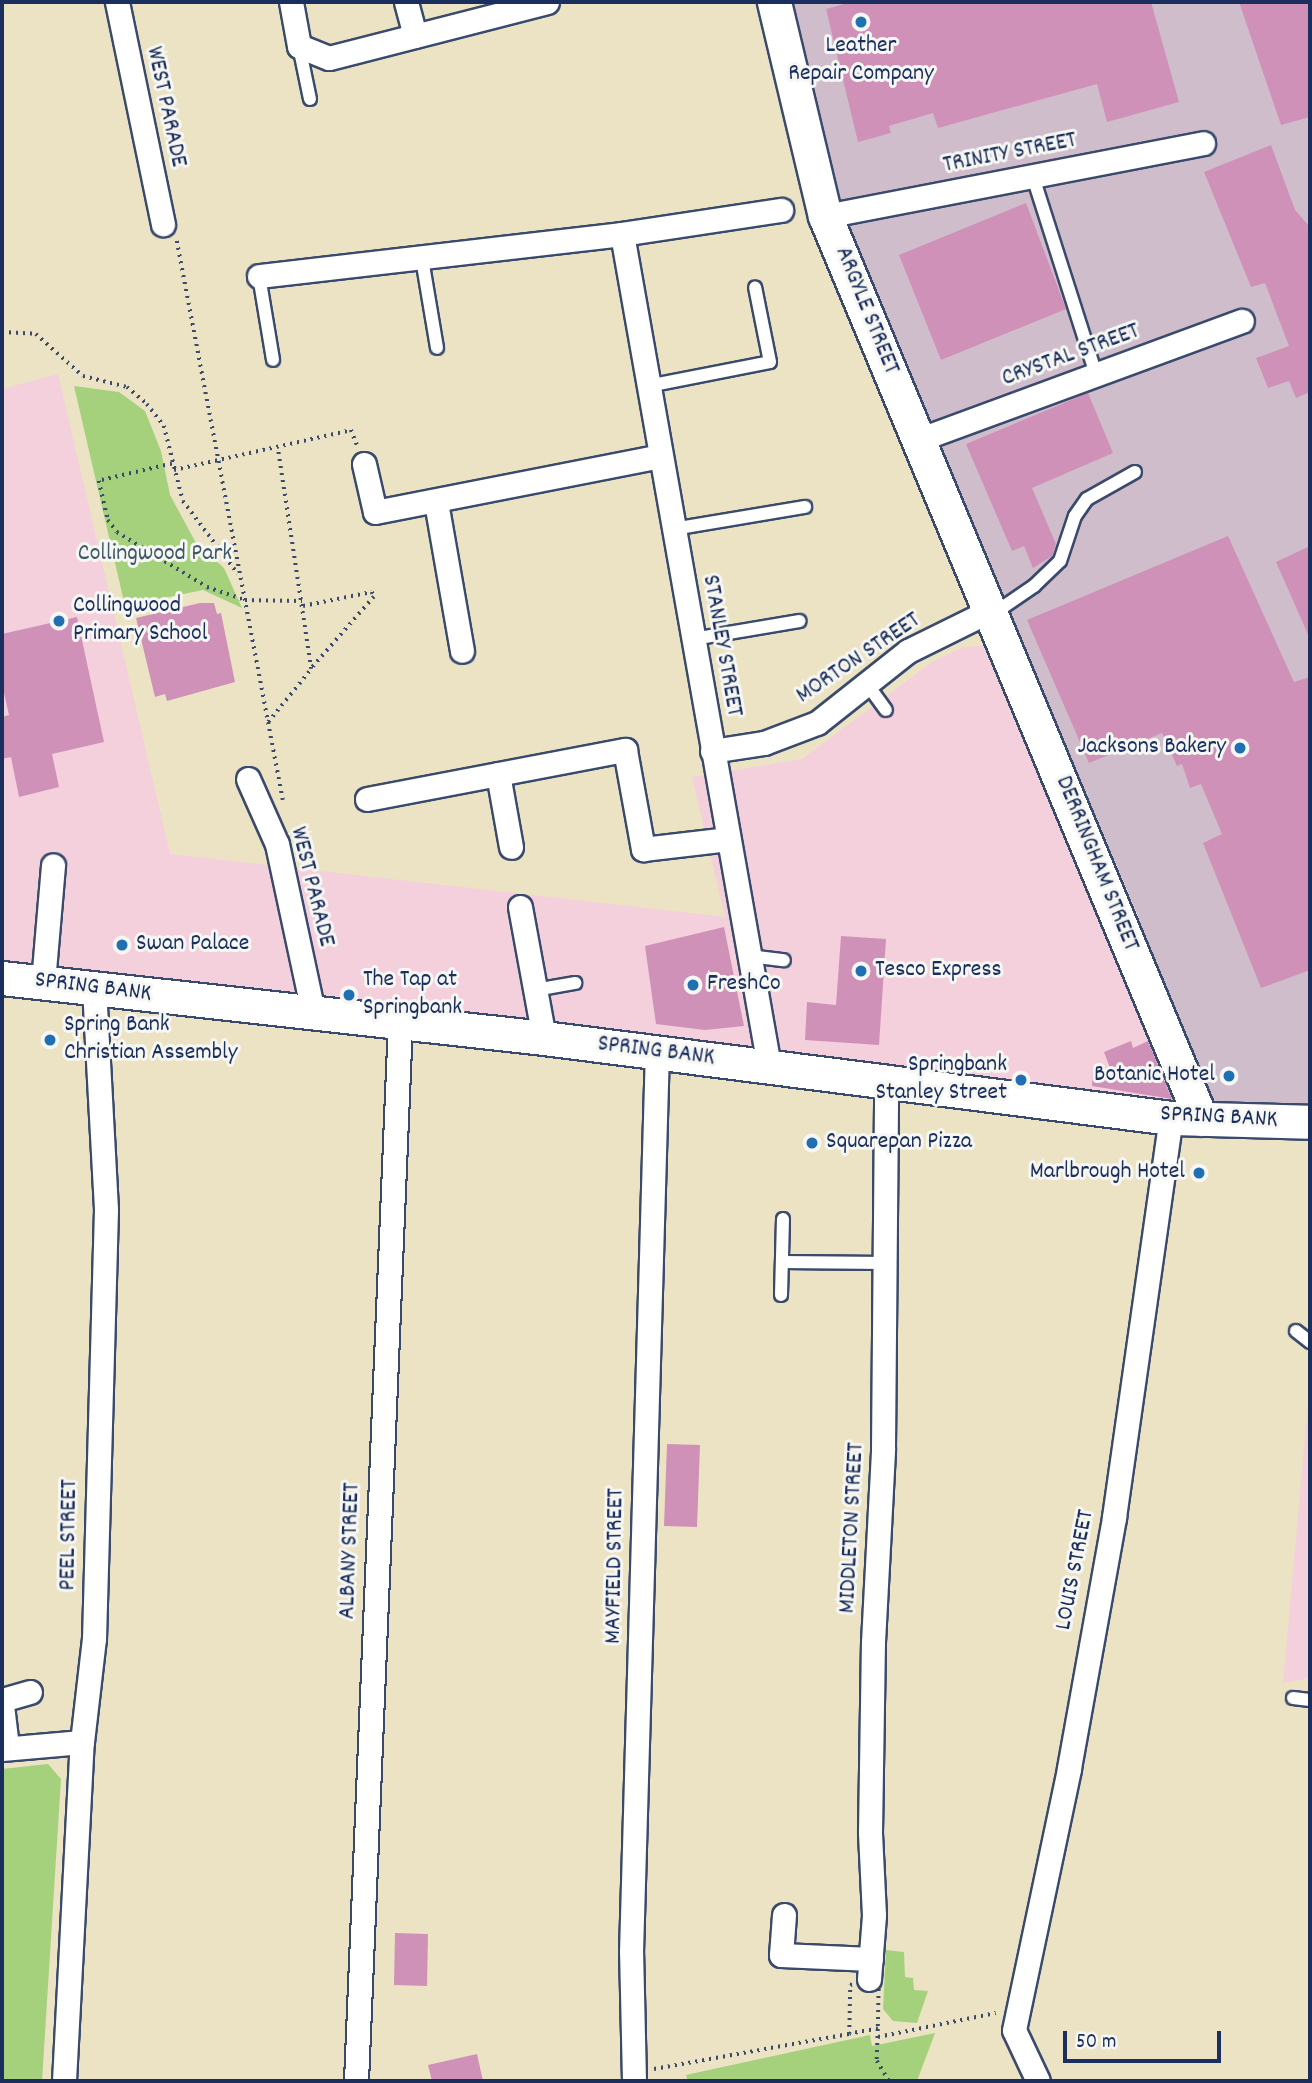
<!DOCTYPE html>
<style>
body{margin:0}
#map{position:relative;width:1312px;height:2083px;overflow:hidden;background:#ebe3c4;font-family:Dekko,sans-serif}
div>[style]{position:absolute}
.built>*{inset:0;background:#f4cfdc}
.industrial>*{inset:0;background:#d0bdcc}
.green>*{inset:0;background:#a5d17d}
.building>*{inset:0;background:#cf91b8}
.path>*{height:3.5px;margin-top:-1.75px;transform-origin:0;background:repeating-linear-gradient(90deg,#3a4a6d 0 2px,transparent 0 7px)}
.roads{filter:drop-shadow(2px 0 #3a4a6d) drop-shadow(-2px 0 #3a4a6d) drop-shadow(0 2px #3a4a6d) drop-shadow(0 -2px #3a4a6d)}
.lane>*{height:12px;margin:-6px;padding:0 6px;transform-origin:6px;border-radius:6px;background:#fff}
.street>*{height:23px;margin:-11.5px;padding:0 11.5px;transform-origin:11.5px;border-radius:11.5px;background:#fff}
.secondary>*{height:33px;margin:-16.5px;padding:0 16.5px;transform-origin:16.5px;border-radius:16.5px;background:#fff}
.dots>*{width:19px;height:19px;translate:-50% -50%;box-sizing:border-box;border:4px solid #f6f6f2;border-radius:50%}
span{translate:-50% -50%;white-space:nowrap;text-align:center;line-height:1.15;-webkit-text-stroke:6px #f6f6f2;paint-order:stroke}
.poi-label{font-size:24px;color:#1b2f5e}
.left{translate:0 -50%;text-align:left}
.right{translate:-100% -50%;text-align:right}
.street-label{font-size:24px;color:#1b2f5e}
.park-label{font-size:24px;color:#3e5866}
.frame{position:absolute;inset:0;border:4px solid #1b2f5e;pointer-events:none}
.scale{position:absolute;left:1063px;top:2031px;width:158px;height:32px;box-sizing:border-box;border:4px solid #1b2f5e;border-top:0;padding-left:9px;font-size:21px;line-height:24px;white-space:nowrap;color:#1b2f5e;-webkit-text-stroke:5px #f6f6f2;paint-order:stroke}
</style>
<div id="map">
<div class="built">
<div style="clip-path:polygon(58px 374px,170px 854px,725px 917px,692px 777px,802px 759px,932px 662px,963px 647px,982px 646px,992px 650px,1181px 1103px,2px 973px,2px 389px)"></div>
<div style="clip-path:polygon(1310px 1381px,1310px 1678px,1283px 1683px,1306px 1427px)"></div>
</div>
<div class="industrial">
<div style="clip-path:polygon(788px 2px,1310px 2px,1310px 1117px,1204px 1103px,1136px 911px,845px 227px)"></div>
</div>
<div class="green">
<div style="clip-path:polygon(74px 386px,119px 392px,145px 411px,161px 451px,170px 495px,196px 543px,224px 568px,242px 608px,203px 590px,125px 606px)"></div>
<div style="clip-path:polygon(48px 1764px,61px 1779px,42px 2081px,2px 2081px,2px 1769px)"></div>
<div style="clip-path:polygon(886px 1950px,904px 1952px,905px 1977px,913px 1978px,914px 1990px,928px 1991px,917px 2023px,893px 2021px,883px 2009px)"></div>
<div style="clip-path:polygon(935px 2033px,917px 2081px,688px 2081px,686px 2075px,870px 2035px,872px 2046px)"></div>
</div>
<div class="building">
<div style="clip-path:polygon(851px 2px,1151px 2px,1179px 102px,1107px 122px,1097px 84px,938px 128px,933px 113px,889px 126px,891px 133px,858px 142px,826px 9px)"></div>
<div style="clip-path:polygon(1239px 2px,1310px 2px,1310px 117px,1281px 125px)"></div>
<div style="clip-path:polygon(1271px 145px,1295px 210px,1310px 227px,1310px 392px,1296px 398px,1289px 381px,1268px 388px,1256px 358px,1289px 346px,1265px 283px,1251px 287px,1204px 172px)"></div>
<div style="clip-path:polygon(1026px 203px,1066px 309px,941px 360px,899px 255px)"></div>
<div style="clip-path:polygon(1088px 393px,1113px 453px,1032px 488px,1056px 544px,1052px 556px,1033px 568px,1024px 546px,1012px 551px,966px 444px)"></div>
<div style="clip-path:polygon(1228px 536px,1294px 682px,1310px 677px,1310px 970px,1261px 988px,1203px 843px,1222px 834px,1201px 784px,1190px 788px,1182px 764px,1177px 766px,1162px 733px,1089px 763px,1027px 620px)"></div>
<div style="clip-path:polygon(1310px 546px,1310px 639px,1276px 562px)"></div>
<div style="clip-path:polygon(200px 603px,214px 603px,217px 614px,221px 613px,235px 682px,167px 701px,165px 694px,155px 697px,136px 618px)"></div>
<div style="clip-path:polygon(77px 617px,104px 742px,52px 754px,59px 787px,19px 797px,11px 757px,2px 759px,2px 717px,9px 715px,2px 684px,2px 634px)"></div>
<div style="clip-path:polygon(724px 927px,744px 1026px,705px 1030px,656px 1024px,645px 946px)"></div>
<div style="clip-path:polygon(841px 936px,886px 939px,879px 1045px,805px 1040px,807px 1002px,836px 1005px)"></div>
<div style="clip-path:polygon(1131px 1041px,1133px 1048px,1148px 1041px,1172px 1099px,1092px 1086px,1093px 1066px,1110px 1068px,1104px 1052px)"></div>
<div style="clip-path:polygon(667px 1444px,700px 1445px,697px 1527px,664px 1526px)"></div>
<div style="clip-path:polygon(395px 1933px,428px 1934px,427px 1986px,394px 1985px)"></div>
<div style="clip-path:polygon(477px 2054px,483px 2081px,432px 2081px,428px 2065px)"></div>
</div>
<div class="path">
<div style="left:177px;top:241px;width:569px;rotate:79.26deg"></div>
<div style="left:2px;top:332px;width:34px;rotate:3deg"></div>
<div style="left:36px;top:334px;width:63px;rotate:41.8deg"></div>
<div style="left:83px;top:376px;width:45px;rotate:14deg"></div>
<div style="left:127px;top:387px;width:26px;rotate:40deg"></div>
<div style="left:147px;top:404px;width:28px;rotate:52deg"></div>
<div style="left:164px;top:426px;width:77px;rotate:75.8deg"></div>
<div style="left:183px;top:501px;width:91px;rotate:53deg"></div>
<div style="left:172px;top:464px;width:75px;rotate:166.9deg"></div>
<div style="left:99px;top:481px;width:40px;rotate:77deg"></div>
<div style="left:108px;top:520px;width:15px;rotate:53deg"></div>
<div style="left:117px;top:532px;width:105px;rotate:31.4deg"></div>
<div style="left:207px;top:587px;width:40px;rotate:18.9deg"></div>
<div style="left:245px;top:600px;width:57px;rotate:1deg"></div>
<div style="left:174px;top:470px;width:181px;rotate:-12.7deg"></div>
<div style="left:351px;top:430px;width:16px;rotate:68deg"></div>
<div style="left:303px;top:606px;width:70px;rotate:-11.5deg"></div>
<div style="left:372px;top:592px;width:5px;rotate:68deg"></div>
<div style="left:374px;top:597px;width:96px;rotate:131.2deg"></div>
<div style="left:268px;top:722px;width:68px;rotate:-50.9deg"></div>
<div style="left:311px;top:669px;width:221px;rotate:-98.6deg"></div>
<div style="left:869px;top:1979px;width:10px;rotate:17deg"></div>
<div style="left:879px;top:1982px;width:47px;rotate:91.2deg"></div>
<div style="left:878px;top:2029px;width:29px;rotate:170deg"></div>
<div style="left:849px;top:2034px;width:49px;rotate:-88.8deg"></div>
<div style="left:850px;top:1985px;width:20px;rotate:-18deg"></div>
<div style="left:878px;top:2029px;width:32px;rotate:92deg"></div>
<div style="left:877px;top:2061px;width:23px;rotate:59deg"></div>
<div style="left:878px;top:2037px;width:120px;rotate:-11.5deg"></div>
<div style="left:654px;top:2069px;width:198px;rotate:-10.2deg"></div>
</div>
<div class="roads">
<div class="lane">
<div style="left:299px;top:46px;width:54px;rotate:78.3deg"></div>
<div style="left:1033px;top:177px;width:207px;rotate:72.3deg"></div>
<div style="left:422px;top:259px;width:90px;rotate:80.4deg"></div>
<div style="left:259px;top:276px;width:85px;rotate:80.5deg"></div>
<div style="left:648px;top:386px;width:124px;rotate:-11.1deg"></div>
<div style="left:770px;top:362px;width:76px;rotate:-101.3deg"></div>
<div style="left:673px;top:529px;width:134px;rotate:-9.5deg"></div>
<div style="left:993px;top:614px;width:50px;rotate:-34.3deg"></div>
<div style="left:1034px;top:586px;width:36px;rotate:-44deg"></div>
<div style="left:1060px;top:561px;width:47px;rotate:-71.6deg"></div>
<div style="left:1075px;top:516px;width:21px;rotate:-55deg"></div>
<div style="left:1087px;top:499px;width:55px;rotate:-29.4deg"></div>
<div style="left:693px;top:639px;width:108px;rotate:-9.6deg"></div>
<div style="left:867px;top:684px;width:32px;rotate:54deg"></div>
<div style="left:749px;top:956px;width:35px;rotate:7deg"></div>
<div style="left:535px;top:990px;width:41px;rotate:-9.9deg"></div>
<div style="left:782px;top:1262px;width:104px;rotate:0.6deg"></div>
<div style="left:781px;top:1295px;width:76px;rotate:-88.5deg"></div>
<div style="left:1296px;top:1331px;width:18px;rotate:38deg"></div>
<div style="left:1293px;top:1698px;width:17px;rotate:7deg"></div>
</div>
<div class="street">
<div style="left:117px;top:2px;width:227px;rotate:78.3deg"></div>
<div style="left:291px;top:2px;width:45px;rotate:79.7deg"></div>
<div style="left:299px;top:46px;width:32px;rotate:22deg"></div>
<div style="left:329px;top:58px;width:225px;rotate:-14.4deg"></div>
<div style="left:406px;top:2px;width:35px;rotate:75deg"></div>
<div style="left:825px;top:216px;width:385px;rotate:-10.9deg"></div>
<div style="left:622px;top:234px;width:161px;rotate:-8.6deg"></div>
<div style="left:259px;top:276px;width:365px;rotate:-6.6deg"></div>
<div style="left:622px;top:234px;width:845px;rotate:79.98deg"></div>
<div style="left:918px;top:440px;width:345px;rotate:-20.2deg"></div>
<div style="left:364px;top:464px;width:49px;rotate:77.1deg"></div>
<div style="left:375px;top:512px;width:291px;rotate:-11.1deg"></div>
<div style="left:436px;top:502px;width:151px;rotate:80.1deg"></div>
<div style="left:712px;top:751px;width:53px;rotate:-8.7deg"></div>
<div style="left:764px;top:743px;width:57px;rotate:-20.7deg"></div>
<div style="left:817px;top:723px;width:116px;rotate:-38.4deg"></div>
<div style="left:908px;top:651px;width:93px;rotate:-26.3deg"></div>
<div style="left:498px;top:774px;width:74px;rotate:79.9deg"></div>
<div style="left:248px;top:779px;width:71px;rotate:66deg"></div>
<div style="left:277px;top:844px;width:172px;rotate:77.9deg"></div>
<div style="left:367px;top:799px;width:263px;rotate:-10.8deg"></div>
<div style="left:625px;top:750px;width:101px;rotate:79.7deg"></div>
<div style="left:643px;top:849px;width:86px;rotate:-6.7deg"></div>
<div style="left:520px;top:907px;width:133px;rotate:79.6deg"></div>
<div style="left:43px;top:982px;width:117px;rotate:-85.1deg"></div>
<div style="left:2px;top:1700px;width:29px;rotate:-16deg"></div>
<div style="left:2px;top:1705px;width:42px;rotate:83.2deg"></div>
<div style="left:2px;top:1749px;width:80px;rotate:-5deg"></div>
<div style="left:784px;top:1915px;width:40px;rotate:94.3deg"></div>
<div style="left:781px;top:1955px;width:90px;rotate:2.5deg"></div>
<div style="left:869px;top:1979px;width:64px;rotate:-85.5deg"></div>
<div style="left:874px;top:1915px;width:83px;rotate:-92.8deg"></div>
<div style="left:870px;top:1832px;width:190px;rotate:-89.1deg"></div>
<div style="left:873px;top:1642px;width:194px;rotate:-87deg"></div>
<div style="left:883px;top:1448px;width:369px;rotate:-89.5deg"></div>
<div style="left:64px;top:2081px;width:339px;rotate:-87deg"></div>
<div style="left:82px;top:1742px;width:104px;rotate:-83.4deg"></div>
<div style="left:94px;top:1639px;width:430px;rotate:-88.4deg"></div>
<div style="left:106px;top:1209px;width:221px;rotate:-93.1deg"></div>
<div style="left:356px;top:2081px;width:1059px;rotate:-87.62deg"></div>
<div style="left:634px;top:2081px;width:129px;rotate:-91.3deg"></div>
<div style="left:631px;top:1952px;width:900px;rotate:-88.35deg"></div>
<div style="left:1038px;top:2081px;width:56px;rotate:-115.2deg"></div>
<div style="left:1014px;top:2030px;width:268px;rotate:-78.1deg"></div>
<div style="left:1069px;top:1768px;width:255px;rotate:-79.8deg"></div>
<div style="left:1114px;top:1517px;width:403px;rotate:-81.9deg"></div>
</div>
<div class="secondary">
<div style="left:774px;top:2px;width:220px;rotate:76.6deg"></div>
<div style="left:825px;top:216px;width:978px;rotate:67.39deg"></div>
<div style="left:2px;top:978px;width:545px;rotate:6.32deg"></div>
<div style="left:544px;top:1038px;width:632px;rotate:7.27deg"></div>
<div style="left:1171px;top:1118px;width:139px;rotate:1.6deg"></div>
</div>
</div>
<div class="dots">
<div style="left:861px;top:22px;background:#1f6fb2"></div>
<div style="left:59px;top:621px;background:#1f6fb2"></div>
<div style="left:1240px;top:748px;background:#1f6fb2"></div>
<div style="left:122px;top:945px;background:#1f6fb2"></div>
<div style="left:861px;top:971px;background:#1f6fb2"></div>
<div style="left:693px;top:985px;background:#1f6fb2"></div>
<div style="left:349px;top:995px;background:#1f6fb2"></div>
<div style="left:50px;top:1040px;background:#1f6fb2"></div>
<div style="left:1229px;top:1076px;background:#1f6fb2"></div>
<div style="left:1021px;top:1080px;background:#1f6fb2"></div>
<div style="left:812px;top:1143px;background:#1f6fb2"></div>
<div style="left:1199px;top:1173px;background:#1f6fb2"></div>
</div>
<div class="poi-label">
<span style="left:861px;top:61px">Leather<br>Repair Company</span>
<span class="left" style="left:73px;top:621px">Collingwood<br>Primary School</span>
<span class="right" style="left:1226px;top:748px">Jacksons Bakery</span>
<span class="left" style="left:136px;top:945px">Swan Palace</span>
<span class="left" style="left:875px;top:971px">Tesco Express</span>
<span class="left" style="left:363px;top:995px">The Tap at<br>Springbank</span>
<span class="left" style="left:707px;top:985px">FreshCo</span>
<span class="left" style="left:64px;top:1040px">Spring Bank<br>Christian Assembly</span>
<span class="right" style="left:1007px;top:1080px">Springbank<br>Stanley Street</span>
<span class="right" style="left:1215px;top:1076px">Botanic Hotel</span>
<span class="left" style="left:826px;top:1143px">Squarepan Pizza</span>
<span class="right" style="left:1185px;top:1173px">Marlbrough Hotel</span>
</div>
<div class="street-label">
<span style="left:165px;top:107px;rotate:78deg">WEST PARADE</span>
<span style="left:1010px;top:154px;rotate:-11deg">TRINITY STREET</span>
<span style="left:866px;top:311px;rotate:68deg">ARGYLE STREET</span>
<span style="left:1071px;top:356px;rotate:-20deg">CRYSTAL STREET</span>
<span style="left:721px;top:646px;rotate:80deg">STANLEY STREET</span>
<span style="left:859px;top:659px;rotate:-34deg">MORTON STREET</span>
<span style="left:1096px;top:864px;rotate:68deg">DERRINGHAM STREET</span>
<span style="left:311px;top:887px;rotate:76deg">WEST PARADE</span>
<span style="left:93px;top:988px;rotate:7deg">SPRING BANK</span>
<span style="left:656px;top:1052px;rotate:7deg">SPRING BANK</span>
<span style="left:1219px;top:1118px;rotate:3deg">SPRING BANK</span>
<span style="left:853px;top:1528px;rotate:-87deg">MIDDLETON STREET</span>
<span style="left:70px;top:1535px;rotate:-89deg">PEEL STREET</span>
<span style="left:351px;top:1551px;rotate:-88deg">ALBANY STREET</span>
<span style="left:616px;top:1566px;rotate:-89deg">MAYFIELD STREET</span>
<span style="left:1076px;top:1570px;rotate:-79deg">LOUIS STREET</span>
</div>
<div class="park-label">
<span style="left:155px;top:555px">Collingwood Park</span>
</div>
<div class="frame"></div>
<div class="scale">50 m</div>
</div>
